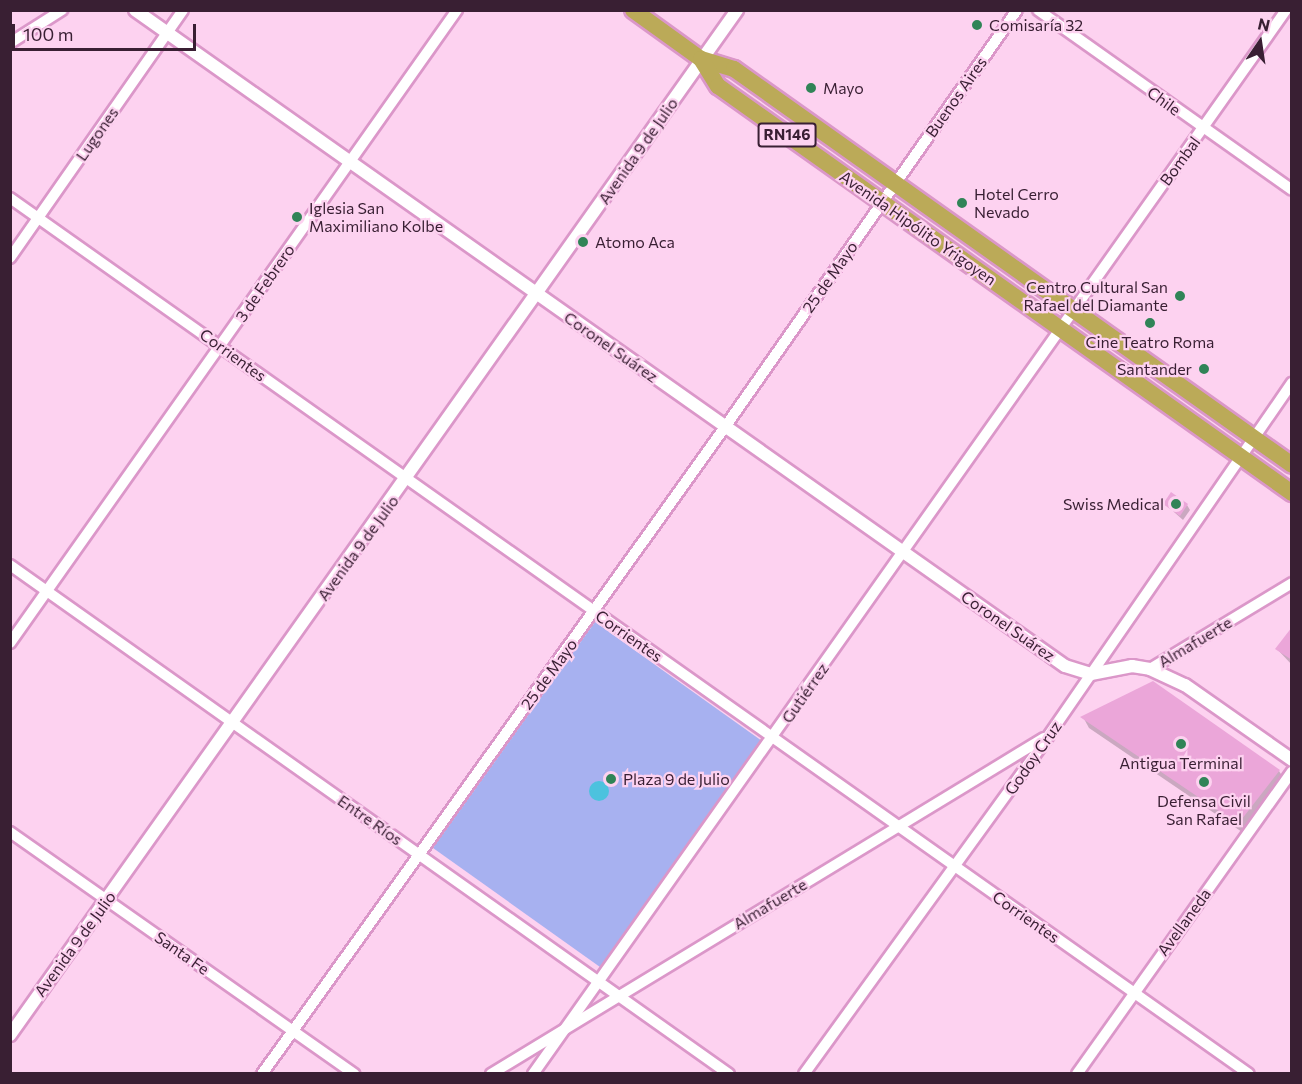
<!DOCTYPE html>
<meta charset="utf-8">
<style>
body{margin:0}
#map{position:relative;width:1302px;height:1084px;overflow:hidden;background:#fdd2f0;font-family:Commissioner,sans-serif}
div>[style]{position:absolute}
.green>*{inset:0;background:#a7b1f0}
.water>*{inset:0;background:#4cc2de}
.round{border-radius:50%}
.shadow>*{inset:0;background:#0003}
.building>*{inset:0;background:#eba6d9}
.roads{filter:drop-shadow(2px 0 #db97c9) drop-shadow(-2px 0 #db97c9) drop-shadow(0 2px #db97c9) drop-shadow(0 -2px #db97c9)}
.minor>*{height:10px;margin:-5px;padding:0 5px;transform-origin:5px;border-radius:5px;background:#fff}
.tertiary>*{height:12px;margin:-6px;padding:0 6px;transform-origin:6px;border-radius:6px;background:#fff}
.trunk>*{height:16px;margin:-8px;padding:0 8px;transform-origin:8px;border-radius:8px;background:#bbaa58}
.dots>*{width:16px;height:16px;translate:-50% -50%;box-sizing:border-box;border:3px solid #fdd2f0;border-radius:50%}
span{translate:-50% -50%;white-space:nowrap;text-align:center;line-height:1.15;-webkit-text-stroke:4.5px #fdd2f0;paint-order:stroke}
.shield-label span{padding:2px 4px;background:#fdd2f0;border:2px solid;border-radius:4px;-webkit-text-stroke-width:0}
.shield-label{font-size:15px;color:#391f33;font-weight:700}
.poi-label{font-size:16px;color:#391f33}
.left{translate:0 -50%;text-align:left}
.right{translate:-100% -50%;text-align:right}
.street-label{font-size:16px;color:#391f33}
.frame{position:absolute;inset:0;border:12px solid #391f33;pointer-events:none}
.north{position:absolute;left:1230px;top:12px;width:60px;height:60px;-webkit-text-stroke:4px #fdd2f0;paint-order:stroke;rotate:13deg;font-size:16px;font-weight:700;line-height:24px;text-align:center;color:#391f33}
.north::after{content:'';display:block;margin:auto;width:21px;height:27px;background:#391f33;clip-path:polygon(50% 0,100% 100%,50% 72%,0 100%)}
.scale{position:absolute;left:12px;top:24px;width:184px;height:27px;box-sizing:border-box;border:3px solid #391f33;border-top:0;padding-left:8px;font-size:18px;line-height:21px;white-space:nowrap;color:#391f33;-webkit-text-stroke:4px #fdd2f0;paint-order:stroke}
</style>
<div id="map">
<div class="green">
<div style="clip-path:polygon(595px 622px,762px 741px,600px 967px,433px 848px)"></div>
</div>
<div class="water">
<div class="round" style="left:589px;top:781px;width:20px;height:20px"></div>
</div>
<div class="shadow">
<div style="clip-path:polygon(1165px 504px,1187px 505px,1190px 510px,1183px 520px)"></div>
<div style="clip-path:polygon(1292px 630px,1292px 665px,1277px 649px)"></div>
<div style="clip-path:polygon(1152px 683px,1279px 771px,1286px 782px,1245px 834px,1089px 728px,1083px 717px)"></div>
</div>
<div class="building">
<div style="clip-path:polygon(1171px 492px,1188px 504px,1180px 516px,1163px 504px)"></div>
<div style="clip-path:polygon(1292px 627px,1292px 660px,1275px 649px)"></div>
<div style="clip-path:polygon(1153px 681px,1280px 770px,1238px 824px,1080px 717px)"></div>
</div>
<div class="roads">
<div class="minor">
<div style="left:1038px;top:10px;width:311px;rotate:35.3deg"></div>
<div style="left:10px;top:43px;width:62px;rotate:-32.4deg"></div>
<div style="left:10px;top:198px;width:1517px;rotate:35.26deg"></div>
<div style="left:10px;top:258px;width:302px;rotate:-55.1deg"></div>
<div style="left:10px;top:565px;width:881px;rotate:35.3deg"></div>
<div style="left:10px;top:643px;width:775px;rotate:-54.77deg"></div>
<div style="left:1150px;top:669px;width:166px;rotate:-31.2deg"></div>
<div style="left:10px;top:832px;width:421px;rotate:35.1deg"></div>
<div style="left:262px;top:1074px;width:796px;rotate:-54.41deg"></div>
<div style="left:725px;top:427px;width:509px;rotate:-55deg"></div>
<div style="left:491px;top:1074px;width:647px;rotate:-31.28deg"></div>
<div style="left:533px;top:1074px;width:1303px;rotate:-54.71deg"></div>
<div style="left:804px;top:1074px;width:418px;rotate:-54.1deg"></div>
<div style="left:1049px;top:735px;width:428px;rotate:-55.4deg"></div>
<div style="left:1077px;top:1074px;width:371px;rotate:-54.6deg"></div>
</div>
<div class="tertiary">
<div style="left:135px;top:10px;width:1138px;rotate:35.2deg"></div>
<div style="left:1065px;top:666px;width:27px;rotate:17deg"></div>
<div style="left:1091px;top:674px;width:42px;rotate:-11deg"></div>
<div style="left:1132px;top:666px;width:18px;rotate:9deg"></div>
<div style="left:1150px;top:669px;width:38px;rotate:25deg"></div>
<div style="left:1185px;top:685px;width:131px;rotate:35deg"></div>
<div style="left:10px;top:1035px;width:1257px;rotate:-54.65deg"></div>
</div>
<div class="trunk">
<div style="left:633px;top:10px;width:84px;rotate:35.8deg"></div>
<div style="left:701px;top:59px;width:34px;rotate:17deg"></div>
<div style="left:734px;top:69px;width:684px;rotate:35.36deg"></div>
<div style="left:701px;top:59px;width:32px;rotate:58deg"></div>
<div style="left:718px;top:86px;width:704px;rotate:35.34deg"></div>
</div>
</div>
<div class="dots">
<div style="left:977px;top:25px;background:#308457"></div>
<div style="left:811px;top:88px;background:#308457"></div>
<div style="left:962px;top:203px;background:#308457"></div>
<div style="left:297px;top:217px;background:#308457"></div>
<div style="left:583px;top:242px;background:#308457"></div>
<div style="left:1180px;top:296px;background:#308457"></div>
<div style="left:1150px;top:323px;background:#308457"></div>
<div style="left:1204px;top:369px;background:#308457"></div>
<div style="left:1176px;top:504px;background:#308457"></div>
<div style="left:1181px;top:744px;background:#308457"></div>
<div style="left:611px;top:779px;background:#308457"></div>
<div style="left:1204px;top:782px;background:#308457"></div>
</div>
<div class="shield-label">
<span style="left:787px;top:135px">RN146</span>
</div>
<div class="poi-label">
<span class="left" style="left:989px;top:25px">Comisaría 32</span>
<span class="left" style="left:823px;top:88px">Mayo</span>
<span class="left" style="left:974px;top:203px">Hotel Cerro<br>Nevado</span>
<span class="left" style="left:309px;top:217px">Iglesia San<br>Maximiliano Kolbe</span>
<span class="left" style="left:595px;top:242px">Atomo Aca</span>
<span class="right" style="left:1168px;top:296px">Centro Cultural San<br>Rafael del Diamante</span>
<span style="left:1150px;top:342px">Cine Teatro Roma</span>
<span class="right" style="left:1192px;top:369px">Santander</span>
<span class="right" style="left:1164px;top:504px">Swiss Medical</span>
<span style="left:1181px;top:763px">Antigua Terminal</span>
<span class="left" style="left:623px;top:779px">Plaza 9 de Julio</span>
<span style="left:1204px;top:810px">Defensa Civil<br>San Rafael</span>
</div>
<div class="street-label">
<span style="left:956px;top:97px;rotate:-55deg">Buenos Aires</span>
<span style="left:1164px;top:101px;rotate:36deg">Chile</span>
<span style="left:97px;top:134px;rotate:-55deg">Lugones</span>
<span style="left:638px;top:151px;rotate:-55deg">Avenida 9 de Julio</span>
<span style="left:1180px;top:161px;rotate:-54deg">Bombal</span>
<span style="left:918px;top:228px;rotate:35deg">Avenida Hipólito Yrigoyen</span>
<span style="left:830px;top:277px;rotate:-55deg">25 de Mayo</span>
<span style="left:265px;top:283px;rotate:-55deg">3 de Febrero</span>
<span style="left:611px;top:347px;rotate:35deg">Coronel Suárez</span>
<span style="left:233px;top:355px;rotate:36deg">Corrientes</span>
<span style="left:358px;top:548px;rotate:-54deg">Avenida 9 de Julio</span>
<span style="left:1008px;top:626px;rotate:35deg">Coronel Suárez</span>
<span style="left:629px;top:636px;rotate:35deg">Corrientes</span>
<span style="left:1195px;top:642px;rotate:-31deg">Almafuerte</span>
<span style="left:549px;top:674px;rotate:-54deg">25 de Mayo</span>
<span style="left:805px;top:693px;rotate:-55deg">Gutiérrez</span>
<span style="left:1033px;top:758px;rotate:-55deg">Godoy Cruz</span>
<span style="left:370px;top:820px;rotate:35deg">Entre Ríos</span>
<span style="left:770px;top:904px;rotate:-31deg">Almafuerte</span>
<span style="left:1026px;top:917px;rotate:35deg">Corrientes</span>
<span style="left:1184px;top:922px;rotate:-54deg">Avellaneda</span>
<span style="left:75px;top:944px;rotate:-54deg">Avenida 9 de Julio</span>
<span style="left:182px;top:953px;rotate:35deg">Santa Fe</span>
</div>
<div class="frame"></div>
<div class="north">N</div>
<div class="scale">100 m</div>
</div>
